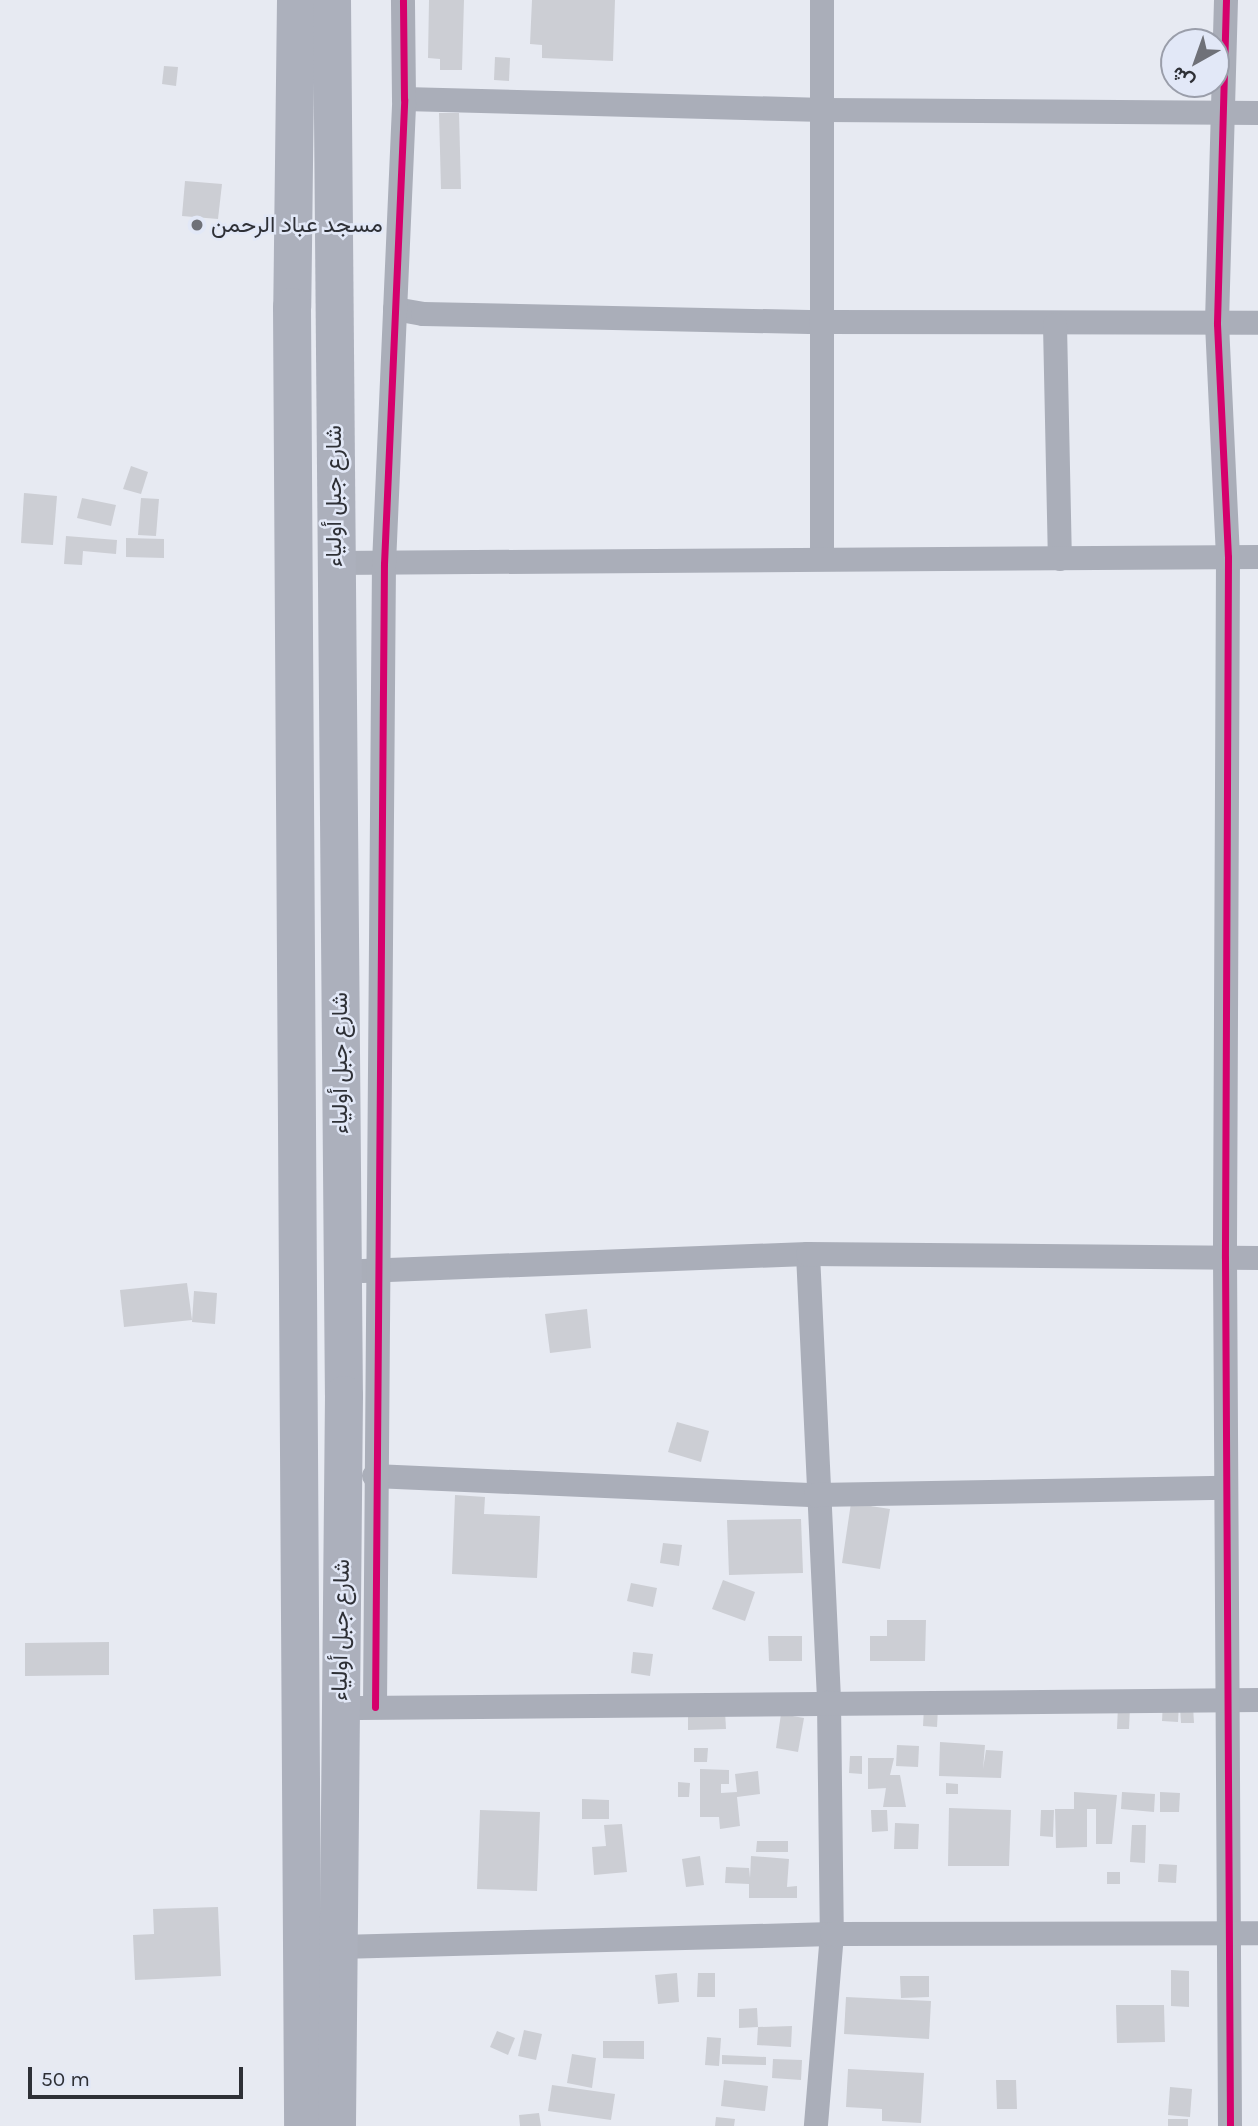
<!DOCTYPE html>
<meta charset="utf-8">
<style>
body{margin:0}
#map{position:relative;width:1258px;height:2126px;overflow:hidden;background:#e7eaf2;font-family:Karla,Vazirmatn,sans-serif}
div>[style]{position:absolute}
.building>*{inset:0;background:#ccced4}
.street>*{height:24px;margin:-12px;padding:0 12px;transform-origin:12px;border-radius:12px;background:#aaaeb9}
.primary>*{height:38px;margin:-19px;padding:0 19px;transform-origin:19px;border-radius:19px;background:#acb0bc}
.cycleway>*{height:7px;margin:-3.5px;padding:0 3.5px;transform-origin:3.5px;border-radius:3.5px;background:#d6006c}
.dots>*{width:19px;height:19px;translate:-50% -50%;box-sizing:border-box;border:4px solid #e2e8f7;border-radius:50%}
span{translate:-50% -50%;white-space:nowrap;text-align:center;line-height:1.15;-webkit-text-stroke:5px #e2e8f7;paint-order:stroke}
.poi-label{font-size:23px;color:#2e3036}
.left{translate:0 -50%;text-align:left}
.street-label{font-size:23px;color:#2e3036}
.north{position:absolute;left:1160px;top:28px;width:70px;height:70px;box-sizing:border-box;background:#e2e8f7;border:2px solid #9a9eaa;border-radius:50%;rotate:220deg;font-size:19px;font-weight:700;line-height:28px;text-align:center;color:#2e3036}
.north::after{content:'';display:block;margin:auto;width:24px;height:32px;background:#6f7178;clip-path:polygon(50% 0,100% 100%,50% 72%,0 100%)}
.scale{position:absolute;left:28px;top:2067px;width:215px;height:32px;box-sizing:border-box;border:4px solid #2e3036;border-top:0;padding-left:9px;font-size:21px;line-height:24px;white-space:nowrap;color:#2e3036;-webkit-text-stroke:5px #e2e8f7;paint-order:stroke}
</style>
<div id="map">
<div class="building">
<div style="clip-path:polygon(429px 0,464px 0,462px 70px,440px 70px,440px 59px,428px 58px)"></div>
<div style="clip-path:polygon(532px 0,615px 0,613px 61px,542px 58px,542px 45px,530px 44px)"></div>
<div style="clip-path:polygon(495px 57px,510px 58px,509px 81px,494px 80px)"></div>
<div style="clip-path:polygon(164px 66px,178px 67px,176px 86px,162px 84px)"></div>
<div style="clip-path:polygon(439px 113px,459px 113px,461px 189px,441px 189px)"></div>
<div style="clip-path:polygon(185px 181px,222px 184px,218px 219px,182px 216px)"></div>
<div style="clip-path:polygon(131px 466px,148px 472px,141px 494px,123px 489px)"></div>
<div style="clip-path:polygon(24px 493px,57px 496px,53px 545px,21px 543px)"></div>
<div style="clip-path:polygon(82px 498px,116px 505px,111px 526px,77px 518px)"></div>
<div style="clip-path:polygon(141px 498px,159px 499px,156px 536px,138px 535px)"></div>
<div style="clip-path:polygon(66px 536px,117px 540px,116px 554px,83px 551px,82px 565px,64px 564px)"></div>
<div style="clip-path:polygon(126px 538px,164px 539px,164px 558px,126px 557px)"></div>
<div style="clip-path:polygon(187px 1283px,192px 1320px,124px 1327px,120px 1290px)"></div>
<div style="clip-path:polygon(194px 1291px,217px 1293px,215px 1324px,192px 1322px)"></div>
<div style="clip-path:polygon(587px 1309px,591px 1348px,550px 1353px,545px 1314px)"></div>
<div style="clip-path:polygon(677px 1422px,709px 1431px,701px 1462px,668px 1452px)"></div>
<div style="clip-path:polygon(455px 1495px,485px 1497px,484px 1514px,540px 1516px,537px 1578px,452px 1574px)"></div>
<div style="clip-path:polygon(851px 1503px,890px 1509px,880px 1569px,842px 1563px)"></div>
<div style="clip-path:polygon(801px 1519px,803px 1573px,729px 1575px,727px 1520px)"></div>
<div style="clip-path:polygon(663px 1543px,682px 1545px,679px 1566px,660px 1563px)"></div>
<div style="clip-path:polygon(723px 1580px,755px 1592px,745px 1621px,712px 1609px)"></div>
<div style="clip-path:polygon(631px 1583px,657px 1588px,653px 1607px,627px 1601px)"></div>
<div style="clip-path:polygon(887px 1620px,926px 1620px,925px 1661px,870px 1661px,870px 1636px,887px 1636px)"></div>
<div style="clip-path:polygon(768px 1636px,802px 1636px,802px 1661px,769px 1661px)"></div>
<div style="clip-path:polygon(109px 1642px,109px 1675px,25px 1676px,25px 1643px)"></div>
<div style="clip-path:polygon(633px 1652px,653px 1654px,650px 1676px,631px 1673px)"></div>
<div style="clip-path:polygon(1163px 1703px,1179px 1704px,1178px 1722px,1162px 1721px)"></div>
<div style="clip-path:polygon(1118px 1706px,1130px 1707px,1129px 1729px,1117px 1729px)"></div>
<div style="clip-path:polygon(1193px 1706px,1194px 1723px,1181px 1723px,1180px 1707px)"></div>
<div style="clip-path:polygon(924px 1707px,938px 1708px,937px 1727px,923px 1726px)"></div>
<div style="clip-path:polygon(688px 1711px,725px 1711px,726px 1729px,688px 1730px)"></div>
<div style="clip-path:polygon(781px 1714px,804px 1718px,798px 1752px,776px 1748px)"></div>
<div style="clip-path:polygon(940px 1742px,985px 1745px,983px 1769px,986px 1750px,1003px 1751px,1001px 1778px,939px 1776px)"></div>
<div style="clip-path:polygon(897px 1745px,919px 1746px,918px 1767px,896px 1766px)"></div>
<div style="clip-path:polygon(694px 1748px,708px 1748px,707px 1762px,694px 1762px)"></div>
<div style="clip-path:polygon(850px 1756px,862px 1756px,862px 1774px,849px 1773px)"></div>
<div style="clip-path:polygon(868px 1758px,894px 1758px,887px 1788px,868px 1789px)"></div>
<div style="clip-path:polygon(700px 1769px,729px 1770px,729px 1784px,721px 1784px,721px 1793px,737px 1792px,735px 1774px,758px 1771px,760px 1794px,737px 1797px,740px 1826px,720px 1829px,719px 1817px,700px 1817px)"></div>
<div style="clip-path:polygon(888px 1775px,900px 1775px,906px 1807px,883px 1807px)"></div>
<div style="clip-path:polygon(678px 1782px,690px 1783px,689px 1797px,678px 1797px)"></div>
<div style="clip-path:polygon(946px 1783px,958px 1784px,958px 1794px,946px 1794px)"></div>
<div style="clip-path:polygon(1074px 1792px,1117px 1795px,1112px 1844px,1096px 1844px,1096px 1809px,1087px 1809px,1087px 1847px,1056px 1848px,1055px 1809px,1074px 1809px)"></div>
<div style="clip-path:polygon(1122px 1792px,1155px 1794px,1154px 1812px,1121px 1809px)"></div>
<div style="clip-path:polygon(1160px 1792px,1180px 1793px,1179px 1812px,1160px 1812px)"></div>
<div style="clip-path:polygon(582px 1799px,609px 1800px,609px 1819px,582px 1819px)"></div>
<div style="clip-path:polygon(949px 1808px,1011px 1810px,1009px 1866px,948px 1866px)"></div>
<div style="clip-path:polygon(480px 1810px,540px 1812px,537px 1891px,477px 1889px)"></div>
<div style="clip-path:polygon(871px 1810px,887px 1810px,888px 1831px,872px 1832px)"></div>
<div style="clip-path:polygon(1041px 1810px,1054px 1810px,1053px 1837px,1040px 1836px)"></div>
<div style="clip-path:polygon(895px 1823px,919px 1824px,918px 1849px,894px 1849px)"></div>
<div style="clip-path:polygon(622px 1824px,627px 1872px,594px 1875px,592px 1847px,606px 1846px,604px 1825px)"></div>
<div style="clip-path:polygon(1132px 1825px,1146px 1825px,1145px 1863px,1130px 1862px)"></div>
<div style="clip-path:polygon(757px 1841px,788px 1841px,788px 1852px,756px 1852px)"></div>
<div style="clip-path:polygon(700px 1856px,704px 1885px,686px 1887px,682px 1859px)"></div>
<div style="clip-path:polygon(751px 1856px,789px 1859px,787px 1887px,797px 1886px,797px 1898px,749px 1898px,749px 1884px,725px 1883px,726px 1867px,749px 1868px,750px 1878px)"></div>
<div style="clip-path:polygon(1159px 1864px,1177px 1865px,1176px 1883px,1158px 1882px)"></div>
<div style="clip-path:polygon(1107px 1872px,1120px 1872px,1120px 1884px,1107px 1884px)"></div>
<div style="clip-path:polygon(218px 1907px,221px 1976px,135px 1980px,133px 1935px,154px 1934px,153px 1909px)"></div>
<div style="clip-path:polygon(1171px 1970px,1189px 1971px,1189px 2007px,1171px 2006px)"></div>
<div style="clip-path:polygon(677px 1973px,679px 2002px,658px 2004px,655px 1975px)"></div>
<div style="clip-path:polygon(698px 1973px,715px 1973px,715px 1997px,697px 1997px)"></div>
<div style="clip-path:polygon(900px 1976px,929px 1976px,929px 1997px,901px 1998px)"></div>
<div style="clip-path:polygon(846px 1997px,931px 2001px,929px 2039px,844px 2034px)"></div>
<div style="clip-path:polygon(1116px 2005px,1164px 2005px,1165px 2042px,1117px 2043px)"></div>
<div style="clip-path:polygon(757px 2008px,758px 2027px,792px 2026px,791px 2047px,757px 2045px,758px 2027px,739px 2028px,739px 2009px)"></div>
<div style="clip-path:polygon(524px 2030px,542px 2034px,536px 2060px,518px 2056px)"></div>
<div style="clip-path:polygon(497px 2031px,515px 2038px,508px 2055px,490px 2047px)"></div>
<div style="clip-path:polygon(707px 2037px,721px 2038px,719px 2066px,705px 2065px)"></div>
<div style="clip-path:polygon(603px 2041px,644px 2041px,644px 2059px,603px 2058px)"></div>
<div style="clip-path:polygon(572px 2054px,596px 2058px,592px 2088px,567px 2083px)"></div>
<div style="clip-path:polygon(722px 2055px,766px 2057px,766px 2065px,722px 2064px)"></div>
<div style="clip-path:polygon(773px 2059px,802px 2060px,801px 2080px,772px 2078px)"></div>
<div style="clip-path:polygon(848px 2069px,924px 2073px,921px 2123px,882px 2121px,882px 2109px,846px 2107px)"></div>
<div style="clip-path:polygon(724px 2080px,768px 2086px,765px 2111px,721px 2106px)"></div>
<div style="clip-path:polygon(996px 2080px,1016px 2080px,1017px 2109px,997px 2109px)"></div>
<div style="clip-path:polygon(552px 2085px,615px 2094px,611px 2120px,548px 2111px)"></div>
<div style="clip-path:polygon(1170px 2087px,1192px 2089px,1190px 2117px,1168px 2115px)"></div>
<div style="clip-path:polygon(539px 2113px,541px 2126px,520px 2126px,519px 2115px)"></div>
<div style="clip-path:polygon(716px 2117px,735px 2119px,734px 2126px,715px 2126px)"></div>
<div style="clip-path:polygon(1168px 2119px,1188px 2119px,1188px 2126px,1168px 2126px)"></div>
</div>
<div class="street">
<div style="left:1226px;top:0;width:324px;rotate:91.6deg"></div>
<div style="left:1217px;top:324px;width:233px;rotate:87.3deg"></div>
<div style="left:1228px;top:557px;width:701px;rotate:90.25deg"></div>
<div style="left:1225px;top:1258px;width:868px;rotate:89.67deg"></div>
<div style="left:404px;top:99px;width:421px;rotate:1.5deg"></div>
<div style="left:825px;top:110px;width:433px;rotate:0.4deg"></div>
<div style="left:395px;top:309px;width:28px;rotate:10deg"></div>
<div style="left:423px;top:314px;width:398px;rotate:1.2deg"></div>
<div style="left:821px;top:322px;width:437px;rotate:0.1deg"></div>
<div style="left:1055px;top:325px;width:234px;rotate:88.8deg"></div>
<div style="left:822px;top:558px;width:558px;rotate:-90deg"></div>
<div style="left:334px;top:563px;width:924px;rotate:-0.37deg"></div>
<div style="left:808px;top:1254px;width:448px;rotate:87.3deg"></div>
<div style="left:829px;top:1702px;width:232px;rotate:89.3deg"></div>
<div style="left:832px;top:1934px;width:193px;rotate:94.8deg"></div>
<div style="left:363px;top:1271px;width:445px;rotate:-2.2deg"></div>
<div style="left:808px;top:1254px;width:450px;rotate:0.5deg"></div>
<div style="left:374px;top:1476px;width:442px;rotate:2.5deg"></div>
<div style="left:816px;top:1495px;width:409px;rotate:-1deg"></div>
<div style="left:375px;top:1707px;width:1143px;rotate:-89.55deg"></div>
<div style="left:384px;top:564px;width:465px;rotate:-87.5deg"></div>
<div style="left:404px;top:99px;width:99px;rotate:-90.6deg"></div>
<div style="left:359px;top:1708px;width:899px;rotate:-0.51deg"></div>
<div style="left:339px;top:1947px;width:493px;rotate:-1.5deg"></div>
<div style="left:832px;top:1934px;width:426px;rotate:-0.1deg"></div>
</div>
<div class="primary">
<div style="left:296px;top:0;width:307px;rotate:90.7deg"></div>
<div style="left:292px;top:307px;width:1819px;rotate:89.65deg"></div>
<div style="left:332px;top:0;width:1395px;rotate:89.51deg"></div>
<div style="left:344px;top:1395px;width:731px;rotate:90.55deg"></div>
</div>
<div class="cycleway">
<div style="left:1226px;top:0;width:324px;rotate:91.6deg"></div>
<div style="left:1217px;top:324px;width:233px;rotate:87.3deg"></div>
<div style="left:1228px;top:557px;width:701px;rotate:90.25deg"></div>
<div style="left:1225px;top:1258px;width:868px;rotate:89.67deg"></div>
<div style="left:375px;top:1707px;width:1143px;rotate:-89.55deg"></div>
<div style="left:384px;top:564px;width:465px;rotate:-87.5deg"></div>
<div style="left:404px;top:99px;width:99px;rotate:-90.6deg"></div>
</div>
<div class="dots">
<div style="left:197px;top:225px;background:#6f7178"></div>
</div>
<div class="poi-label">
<span class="left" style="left:211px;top:225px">مسجد عباد الرحمن</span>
</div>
<div class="street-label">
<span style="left:334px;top:496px;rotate:-90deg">شارع جبل أولياء</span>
<span style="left:340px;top:1063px;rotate:-90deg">شارع جبل أولياء</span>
<span style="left:341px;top:1630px;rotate:-89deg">شارع جبل أولياء</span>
</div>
<div class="north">ش</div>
<div class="scale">50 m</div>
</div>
